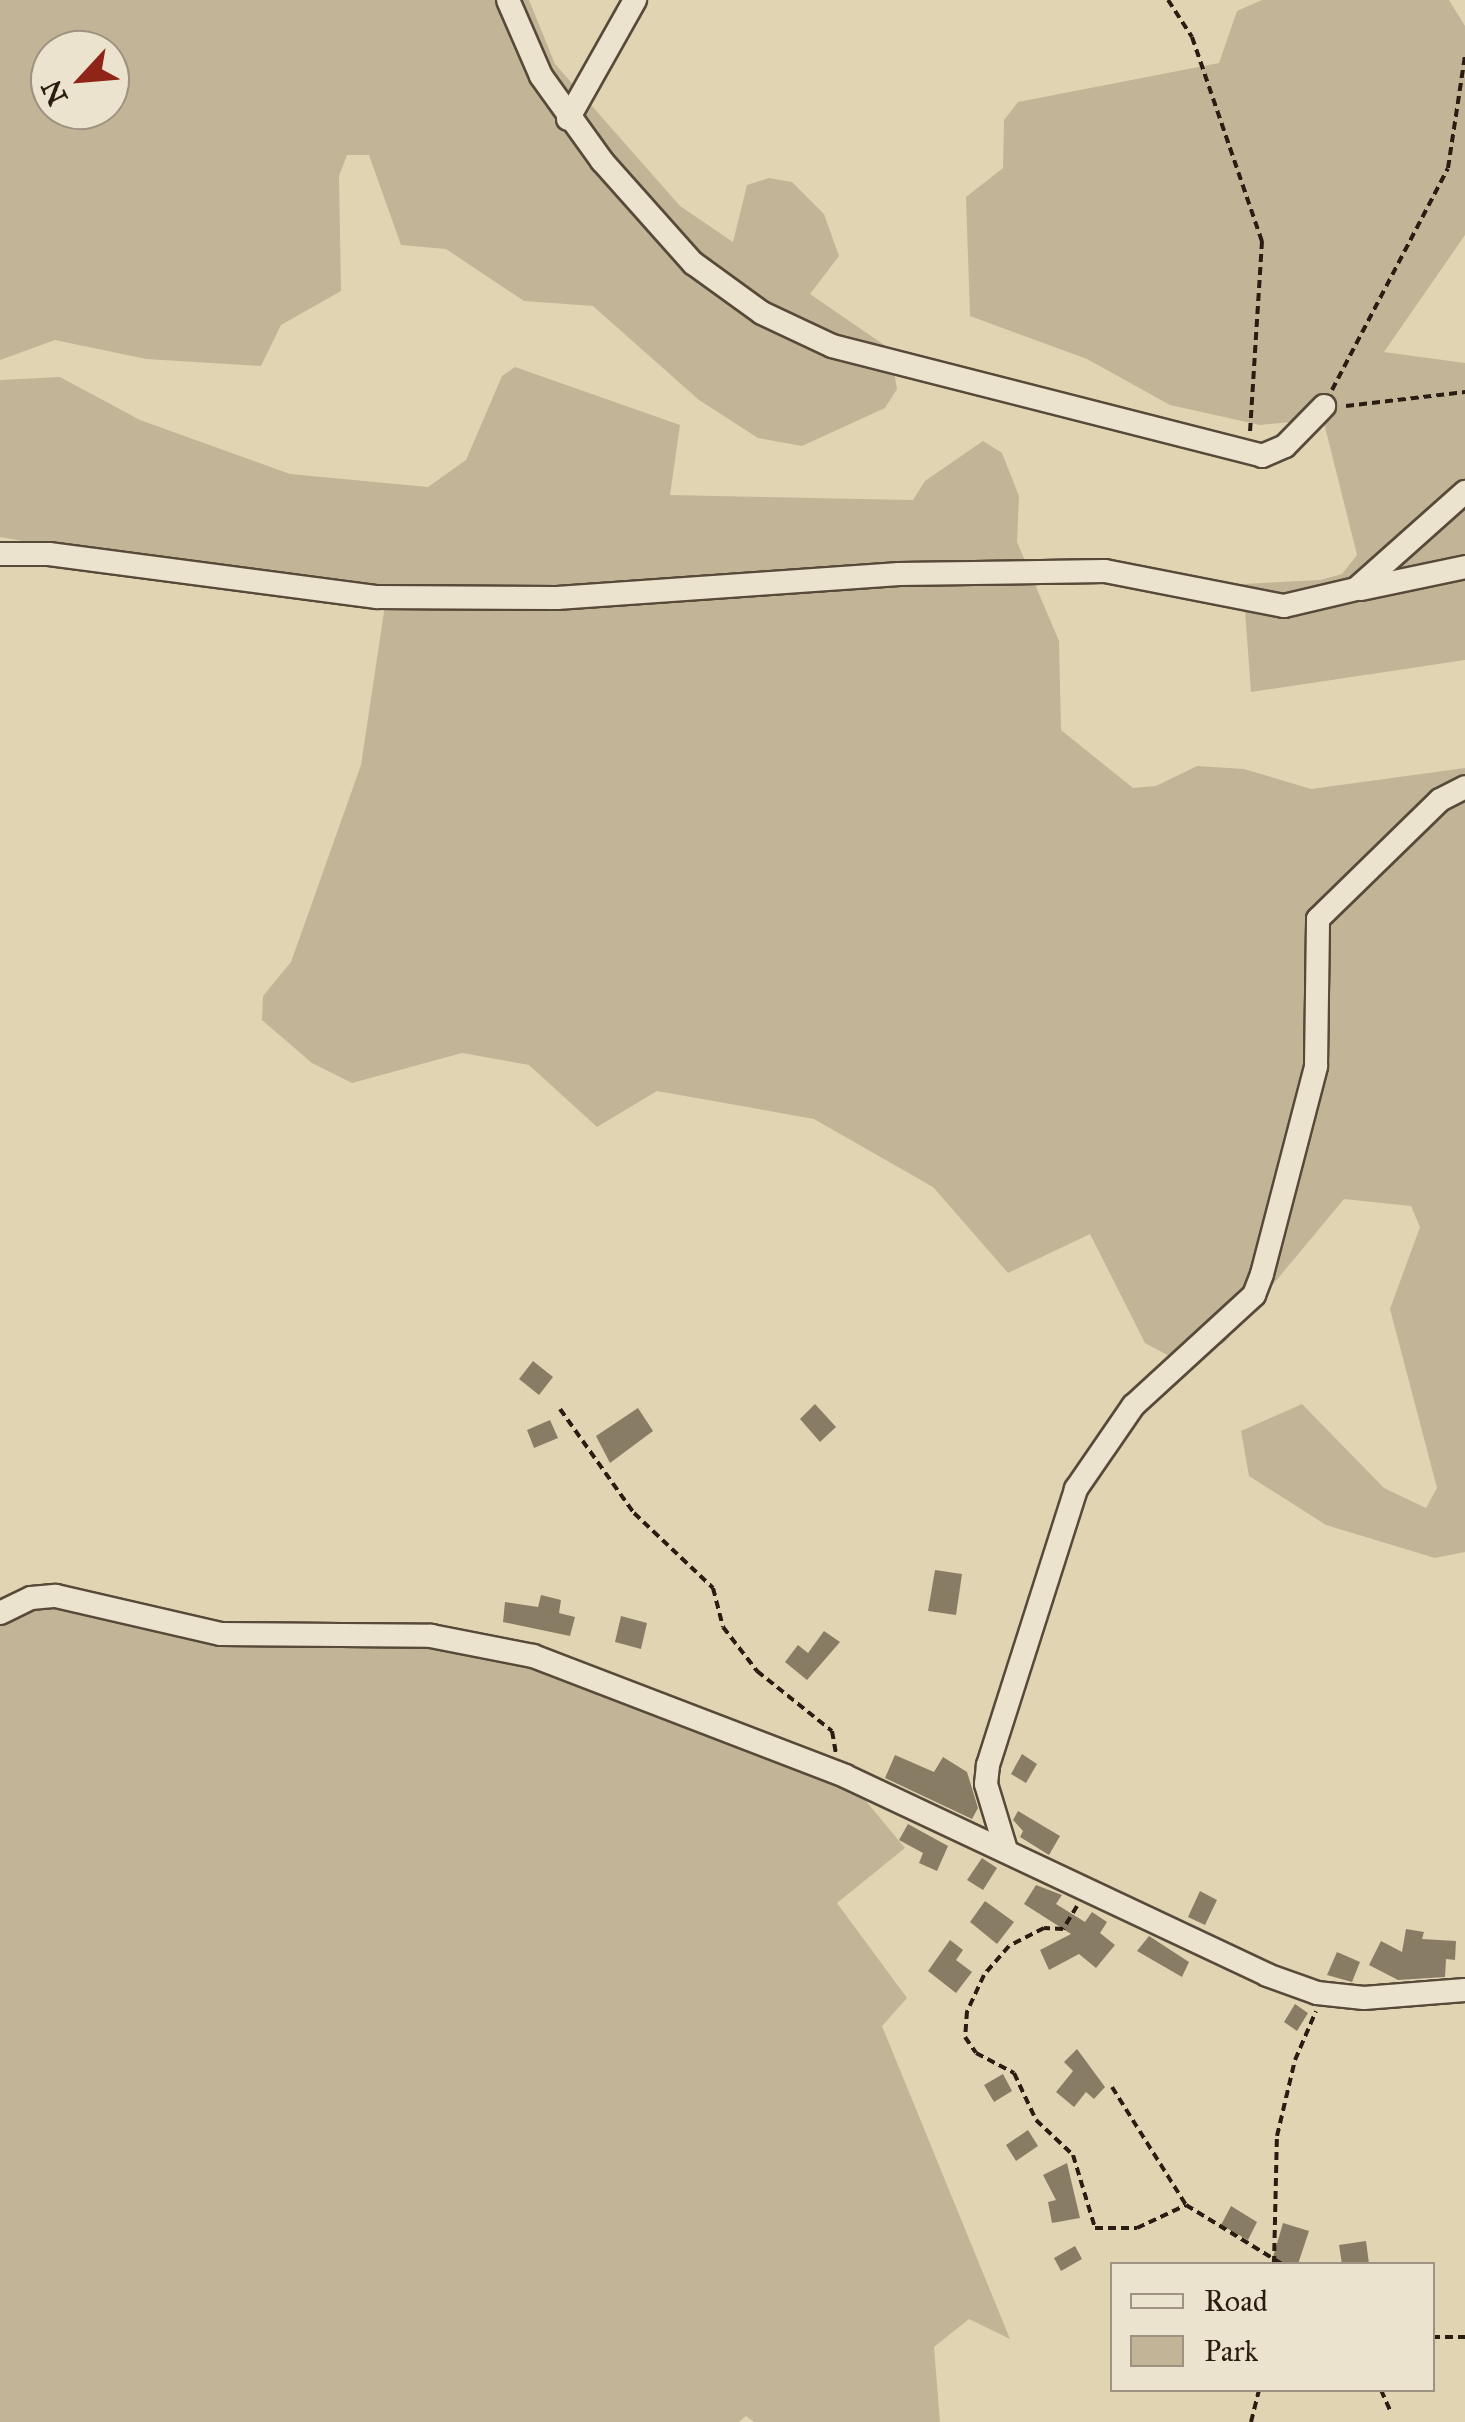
<!DOCTYPE html>
<style>
body{margin:0}
#map{position:relative;width:1465px;height:2422px;overflow:hidden;background:#e1d4b3;font-family:"IM FELL Great Primer",serif}
div>[style]{position:absolute}
.green>*{inset:0;background:#c2b597}
.building>*{inset:0;background:#897c65}
.path>*{height:4px;margin-top:-2px;transform-origin:0;background:repeating-linear-gradient(90deg,#291c10 0 8px,transparent 0 13px)}
.roads{filter:drop-shadow(2px 0 #574a39) drop-shadow(-2px 0 #574a39) drop-shadow(0 2px #574a39) drop-shadow(0 -2px #574a39)}
.street>*{height:22px;margin:-11px;padding:0 11px;transform-origin:11px;border-radius:11px;background:#ece3ce}
span{translate:-50% -50%;white-space:nowrap;text-align:center;line-height:1.15;-webkit-text-stroke:9px #ece3ce;paint-order:stroke}
.legend{position:absolute;left:1110px;top:2262px;width:325px;height:130px;box-sizing:border-box;background:#ece3ce;border:2px solid #9e9382;margin:0;padding:12px 18px;list-style:none;font-size:30px;color:#291c10}
.legend li{display:flex;align-items:center;gap:20px;height:50px}
.legend b{width:50px;border:2px solid #9e9382}
.north{position:absolute;left:30px;top:30px;width:100px;height:100px;box-sizing:border-box;background:#ece3ce;border:2px solid #9e9382;border-radius:50%;rotate:244deg;font-size:28px;font-weight:700;line-height:40px;text-align:center;color:#291c10}
.north::after{content:'';display:block;margin:auto;width:35px;height:45px;background:#8f2418;clip-path:polygon(50% 0,100% 100%,50% 72%,0 100%)}
</style>
<div id="map">
<div class="green">
<div style="clip-path:polygon(evenodd,0 0,529px 0,555px 64px,680px 206px,733px 242px,747px 185px,769px 178px,792px 182px,824px 214px,839px 256px,810px 294px,890px 349px,897px 389px,885px 408px,802px 446px,758px 438px,699px 400px,593px 306px,524px 301px,446px 249px,401px 245px,369px 155px,347px 155px,339px 176px,341px 291px,281px 325px,261px 366px,146px 359px,55px 340px,0 360px,0 0,50px 50px,110px 50px,110px 110px,50px 110px,50px 50px)"></div>
<div style="clip-path:polygon(1262px 0,1449px 0,1465px 26px,1465px 235px,1384px 352px,1465px 363px,1465px 660px,1251px 692px,1243px 584px,1320px 580px,1342px 574px,1357px 555px,1323px 419px,1260px 425px,1170px 405px,1087px 359px,970px 316px,966px 197px,1003px 168px,1004px 120px,1018px 102px,1219px 63px,1237px 11px)"></div>
<div style="clip-path:polygon(515px 367px,680px 425px,670px 495px,913px 500px,925px 481px,983px 441px,1002px 453px,1019px 496px,1017px 542px,1059px 641px,1061px 730px,1133px 788px,1156px 786px,1197px 766px,1244px 769px,1311px 789px,1465px 768px,1465px 1552px,1435px 1558px,1326px 1525px,1249px 1476px,1241px 1431px,1302px 1404px,1384px 1488px,1426px 1508px,1437px 1488px,1390px 1309px,1420px 1227px,1411px 1206px,1344px 1199px,1225px 1342px,1184px 1364px,1145px 1343px,1090px 1234px,1008px 1273px,933px 1187px,814px 1119px,657px 1091px,597px 1127px,529px 1065px,462px 1053px,352px 1083px,312px 1063px,262px 1020px,263px 996px,291px 962px,361px 765px,385px 605px,0 537px,0 380px,60px 377px,140px 420px,290px 474px,428px 487px,466px 460px,502px 376px)"></div>
<div style="clip-path:polygon(31px 1598px,221px 1634px,431px 1636px,533px 1656px,845px 1776px,905px 1848px,837px 1903px,907px 1998px,882px 2026px,1010px 2339px,969px 2319px,934px 2347px,940px 2422px,754px 2422px,746px 2416px,739px 2422px,0 2422px,0 1613px)"></div>
</div>
<div class="building">
<div style="clip-path:polygon(533px 1361px,553px 1377px,539px 1395px,519px 1379px)"></div>
<div style="clip-path:polygon(815px 1404px,836px 1427px,820px 1442px,800px 1419px)"></div>
<div style="clip-path:polygon(638px 1408px,653px 1431px,610px 1463px,596px 1436px)"></div>
<div style="clip-path:polygon(550px 1420px,558px 1438px,534px 1448px,527px 1430px)"></div>
<div style="clip-path:polygon(935px 1570px,962px 1574px,956px 1615px,928px 1611px)"></div>
<div style="clip-path:polygon(541px 1595px,561px 1600px,559px 1613px,575px 1617px,570px 1636px,503px 1622px,505px 1602px,538px 1607px)"></div>
<div style="clip-path:polygon(621px 1616px,647px 1623px,641px 1649px,615px 1642px)"></div>
<div style="clip-path:polygon(824px 1631px,840px 1642px,807px 1680px,785px 1662px,798px 1645px,808px 1653px)"></div>
<div style="clip-path:polygon(1022px 1754px,1037px 1764px,1026px 1783px,1011px 1774px)"></div>
<div style="clip-path:polygon(895px 1755px,934px 1772px,943px 1757px,967px 1772px,978px 1808px,972px 1819px,885px 1778px)"></div>
<div style="clip-path:polygon(1018px 1811px,1060px 1836px,1049px 1855px,1020px 1837px,1023px 1831px,1013px 1820px)"></div>
<div style="clip-path:polygon(908px 1824px,948px 1846px,937px 1871px,919px 1863px,923px 1853px,899px 1840px)"></div>
<div style="clip-path:polygon(982px 1858px,997px 1868px,983px 1890px,967px 1880px)"></div>
<div style="clip-path:polygon(1036px 1885px,1062px 1895px,1056px 1904px,1085px 1922px,1092px 1912px,1107px 1922px,1100px 1933px,1115px 1945px,1096px 1968px,1079px 1954px,1049px 1970px,1040px 1950px,1071px 1934px,1024px 1904px)"></div>
<div style="clip-path:polygon(1200px 1891px,1217px 1900px,1205px 1925px,1188px 1917px)"></div>
<div style="clip-path:polygon(985px 1901px,1014px 1922px,997px 1944px,970px 1922px)"></div>
<div style="clip-path:polygon(1406px 1929px,1424px 1932px,1422px 1939px,1456px 1941px,1455px 1960px,1446px 1959px,1445px 1977px,1398px 1980px,1369px 1965px,1381px 1941px,1402px 1952px)"></div>
<div style="clip-path:polygon(1149px 1936px,1189px 1962px,1182px 1977px,1137px 1951px)"></div>
<div style="clip-path:polygon(950px 1940px,963px 1950px,956px 1960px,972px 1972px,956px 1993px,928px 1971px)"></div>
<div style="clip-path:polygon(1337px 1952px,1360px 1962px,1352px 1982px,1327px 1975px)"></div>
<div style="clip-path:polygon(1295px 2004px,1308px 2013px,1297px 2031px,1284px 2022px)"></div>
<div style="clip-path:polygon(1077px 2049px,1105px 2087px,1094px 2099px,1086px 2092px,1074px 2107px,1056px 2092px,1073px 2071px,1064px 2062px)"></div>
<div style="clip-path:polygon(1003px 2074px,1012px 2091px,994px 2102px,984px 2085px)"></div>
<div style="clip-path:polygon(1028px 2130px,1038px 2146px,1016px 2161px,1006px 2145px)"></div>
<div style="clip-path:polygon(1067px 2163px,1080px 2218px,1052px 2223px,1048px 2202px,1056px 2200px,1043px 2175px)"></div>
<div style="clip-path:polygon(1231px 2206px,1257px 2222px,1248px 2240px,1221px 2225px)"></div>
<div style="clip-path:polygon(1283px 2223px,1309px 2231px,1298px 2264px,1271px 2264px)"></div>
<div style="clip-path:polygon(1366px 2241px,1369px 2264px,1342px 2264px,1339px 2245px)"></div>
<div style="clip-path:polygon(1075px 2246px,1082px 2259px,1061px 2271px,1054px 2258px)"></div>
</div>
<div class="path">
<div style="left:1168px;top:0;width:44px;rotate:57deg"></div>
<div style="left:1192px;top:37px;width:216px;rotate:71.1deg"></div>
<div style="left:1262px;top:241px;width:192px;rotate:93.6deg"></div>
<div style="left:1332px;top:390px;width:250px;rotate:-62.4deg"></div>
<div style="left:1448px;top:168px;width:114px;rotate:-81.4deg"></div>
<div style="left:1346px;top:406px;width:120px;rotate:-6.7deg"></div>
<div style="left:560px;top:1409px;width:128px;rotate:54.6deg"></div>
<div style="left:634px;top:1513px;width:109px;rotate:43.5deg"></div>
<div style="left:713px;top:1588px;width:40px;rotate:75.6deg"></div>
<div style="left:723px;top:1627px;width:56px;rotate:52.3deg"></div>
<div style="left:757px;top:1671px;width:96px;rotate:38.7deg"></div>
<div style="left:832px;top:1731px;width:22px;rotate:80deg"></div>
<div style="left:1077px;top:1906px;width:27px;rotate:121deg"></div>
<div style="left:1063px;top:1929px;width:19px;rotate:-177deg"></div>
<div style="left:1044px;top:1928px;width:39px;rotate:153deg"></div>
<div style="left:1009px;top:1946px;width:38px;rotate:131deg"></div>
<div style="left:984px;top:1975px;width:40px;rotate:115deg"></div>
<div style="left:967px;top:2011px;width:26px;rotate:94deg"></div>
<div style="left:965px;top:2037px;width:19px;rotate:55deg"></div>
<div style="left:976px;top:2053px;width:43px;rotate:27.8deg"></div>
<div style="left:1014px;top:2073px;width:52px;rotate:64.9deg"></div>
<div style="left:1036px;top:2120px;width:51px;rotate:43.4deg"></div>
<div style="left:1073px;top:2155px;width:76px;rotate:73.2deg"></div>
<div style="left:1095px;top:2228px;width:42px"></div>
<div style="left:1137px;top:2228px;width:54px;rotate:-25.1deg"></div>
<div style="left:1112px;top:2087px;width:139px;rotate:57.9deg"></div>
<div style="left:1186px;top:2205px;width:113px;rotate:31.6deg"></div>
<div style="left:1274px;top:2264px;width:128px;rotate:-88.7deg"></div>
<div style="left:1277px;top:2136px;width:78px;rotate:-76.7deg"></div>
<div style="left:1295px;top:2060px;width:53px;rotate:-66.8deg"></div>
<div style="left:1432px;top:2337px;width:33px"></div>
<div style="left:1381px;top:2390px;width:22px;rotate:66deg"></div>
<div style="left:1251px;top:2422px;width:33px;rotate:-76deg"></div>
</div>
<div class="roads">
<div class="street">
<div style="left:508px;top:0;width:83px;rotate:66.5deg"></div>
<div style="left:541px;top:76px;width:105px;rotate:54.3deg"></div>
<div style="left:602px;top:161px;width:137px;rotate:48.3deg"></div>
<div style="left:693px;top:263px;width:85px;rotate:35.9deg"></div>
<div style="left:762px;top:313px;width:77px;rotate:25.2deg"></div>
<div style="left:832px;top:346px;width:444px;rotate:14.3deg"></div>
<div style="left:1262px;top:456px;width:25px;rotate:-23deg"></div>
<div style="left:1285px;top:446px;width:56px;rotate:-45.7deg"></div>
<div style="left:568px;top:119px;width:137px;rotate:-60.6deg"></div>
<div style="left:0;top:554px;width:49px"></div>
<div style="left:49px;top:554px;width:331px;rotate:7.5deg"></div>
<div style="left:377px;top:597px;width:180px;rotate:0.3deg"></div>
<div style="left:557px;top:598px;width:343px;rotate:-4deg"></div>
<div style="left:899px;top:574px;width:206px;rotate:-0.8deg"></div>
<div style="left:1105px;top:571px;width:182px;rotate:11.1deg"></div>
<div style="left:1284px;top:606px;width:74px;rotate:-13.3deg"></div>
<div style="left:1356px;top:589px;width:146px;rotate:-41.7deg"></div>
<div style="left:1361px;top:589px;width:106px;rotate:-11.9deg"></div>
<div style="left:0;top:1613px;width:34px;rotate:-26deg"></div>
<div style="left:31px;top:1598px;width:25px;rotate:-5deg"></div>
<div style="left:56px;top:1596px;width:169px;rotate:13deg"></div>
<div style="left:221px;top:1634px;width:210px;rotate:0.5deg"></div>
<div style="left:431px;top:1636px;width:104px;rotate:11.1deg"></div>
<div style="left:533px;top:1656px;width:334px;rotate:21deg"></div>
<div style="left:845px;top:1776px;width:467px;rotate:25.2deg"></div>
<div style="left:1267px;top:1975px;width:53px;rotate:19.8deg"></div>
<div style="left:1317px;top:1993px;width:47px;rotate:6.1deg"></div>
<div style="left:1364px;top:1998px;width:101px;rotate:-4.5deg"></div>
<div style="left:1006px;top:1850px;width:69px;rotate:-106.9deg"></div>
<div style="left:986px;top:1784px;width:19px;rotate:-84deg"></div>
<div style="left:988px;top:1765px;width:290px;rotate:-72.3deg"></div>
<div style="left:1076px;top:1489px;width:101px;rotate:-55.5deg"></div>
<div style="left:1133px;top:1406px;width:164px;rotate:-42.5deg"></div>
<div style="left:1254px;top:1295px;width:22px;rotate:-69deg"></div>
<div style="left:1262px;top:1274px;width:215px;rotate:-75.4deg"></div>
<div style="left:1316px;top:1066px;width:147px;rotate:-89.2deg"></div>
<div style="left:1318px;top:919px;width:170px;rotate:-44.3deg"></div>
<div style="left:1440px;top:800px;width:28px;rotate:-27deg"></div>
</div>
</div>
<ul class="legend">
<li><b style="height:12px;background:#ece3ce"></b>Road</li>
<li><b style="height:28px;background:#c2b597"></b>Park</li>
</ul>
<div class="north">N</div>
</div>
